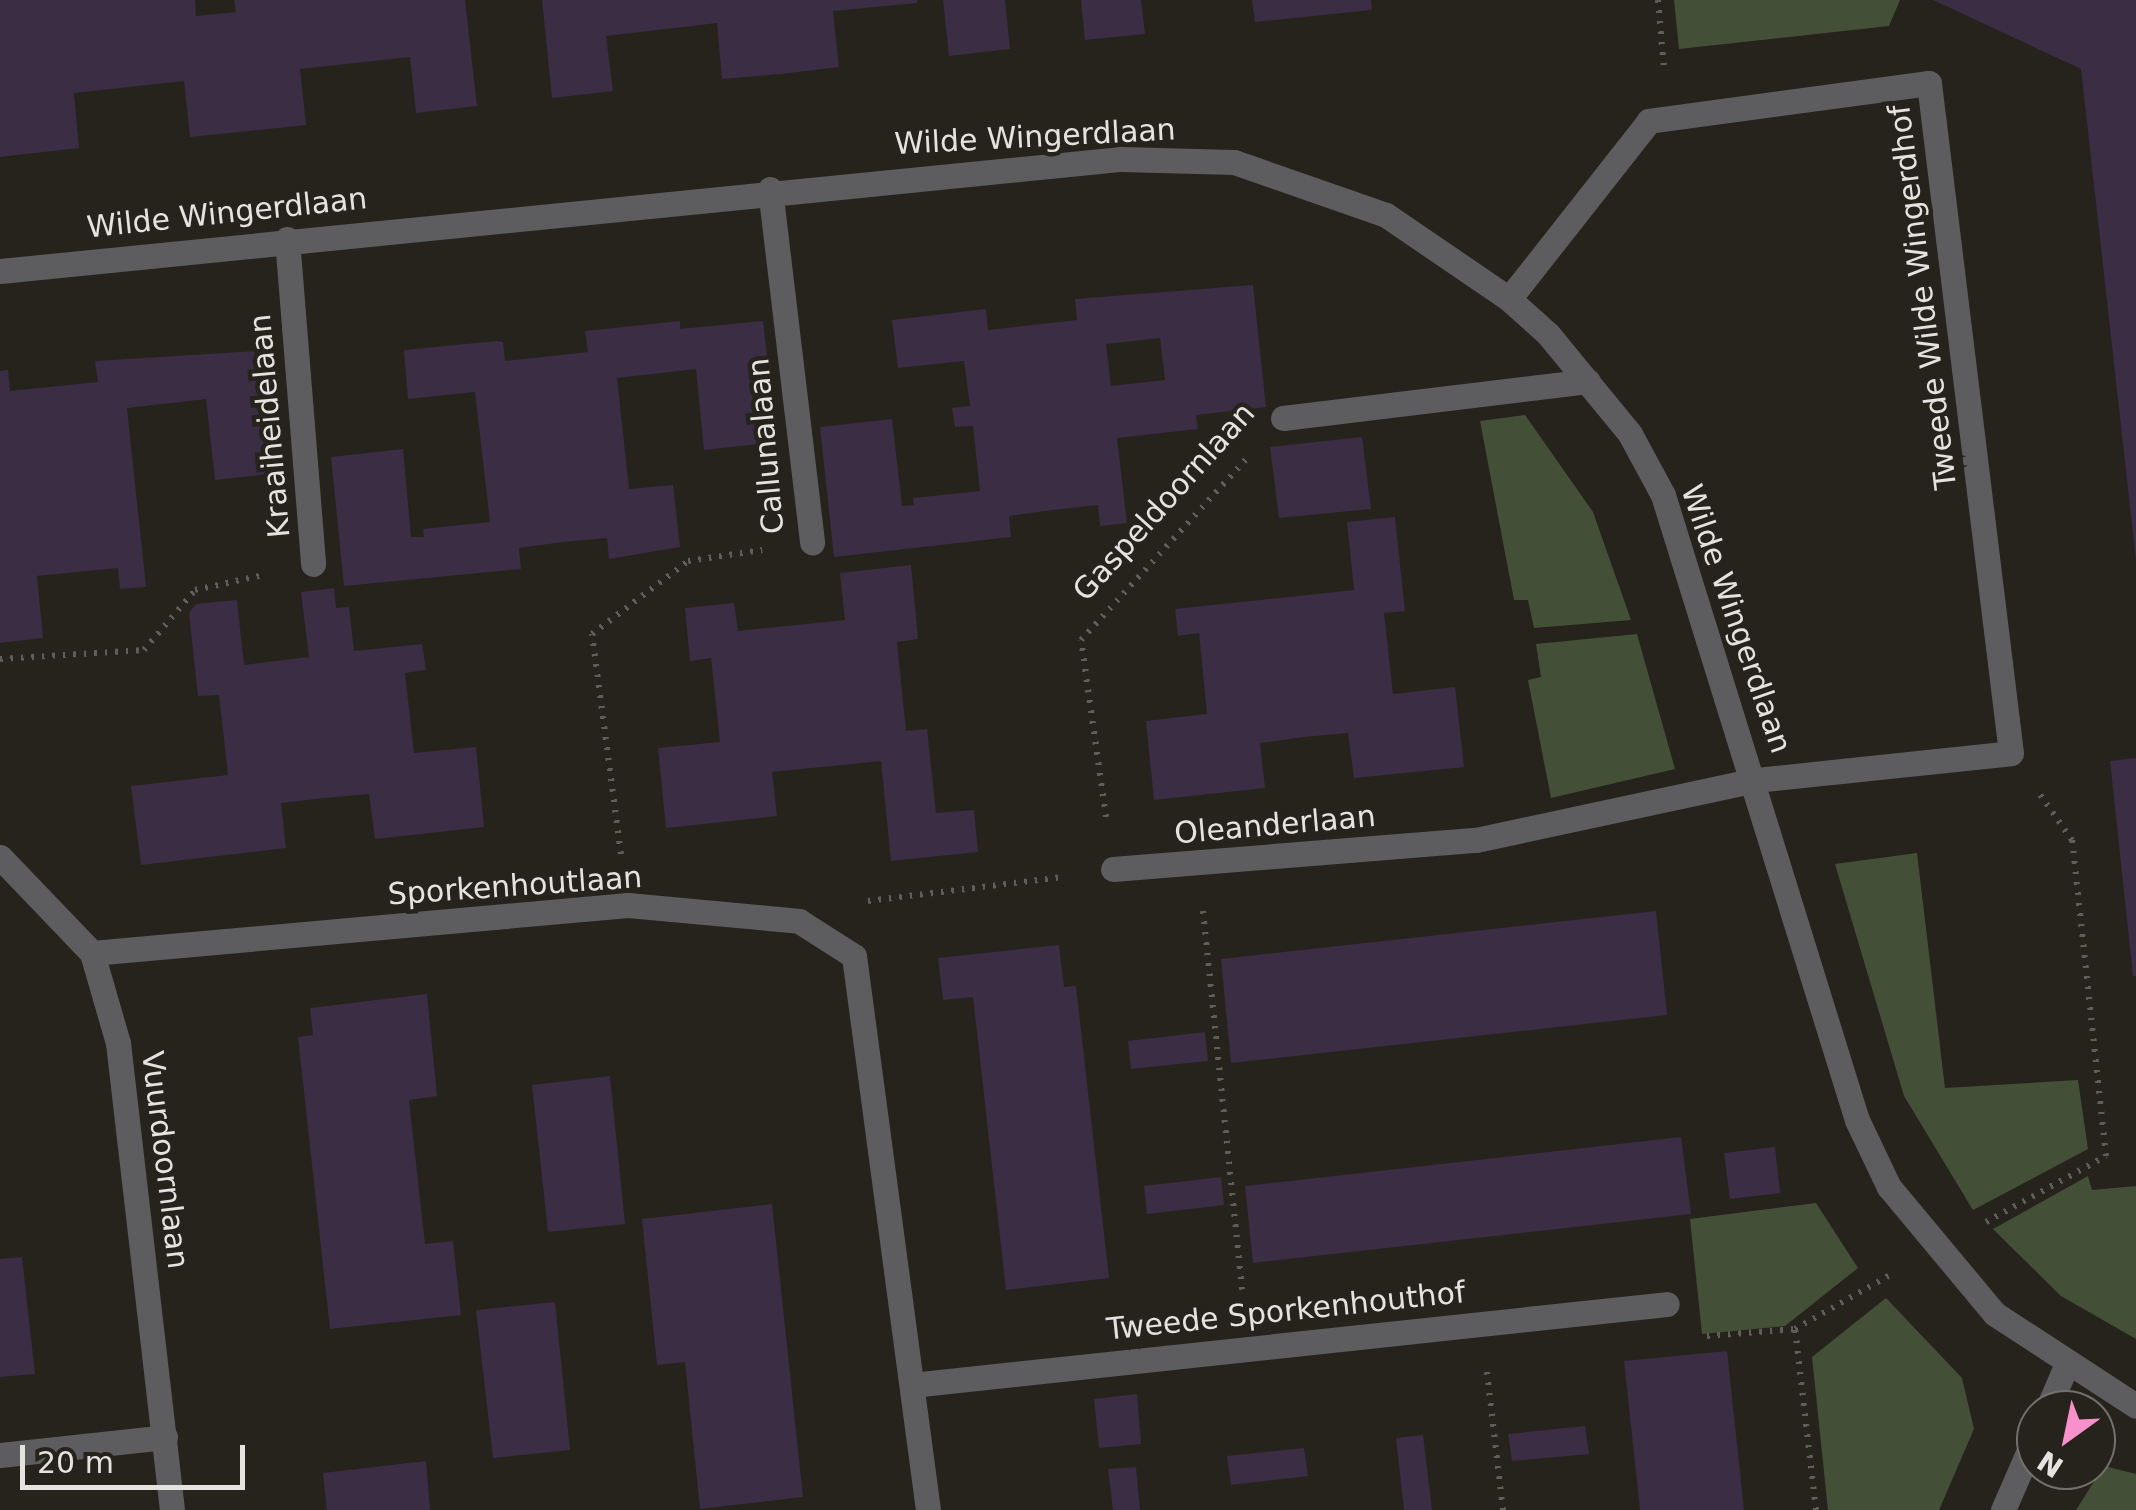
<!DOCTYPE html>
<style>
body{margin:0}
#map{position:relative;width:2136px;height:1510px;overflow:hidden;background:#26231d;font-family:"DejaVu Sans",sans-serif}
div>[style]{position:absolute}
.green>*{inset:0;background:#444f37}
.building>*{inset:0;background:#3a2d44}
.path>*{height:6px;margin-top:-3px;transform-origin:0;background:repeating-linear-gradient(90deg,#615e59 0 2.5px,transparent 0 10.5px)}
.service>*{height:25px;margin:-12.5px;padding:0 12.5px;transform-origin:12.5px;border-radius:12.5px;background:#5d5d60}
.minor>*{height:25px;margin:-12.5px;padding:0 12.5px;transform-origin:12.5px;border-radius:12.5px;background:#5d5d60}
span{translate:-50% -50%;white-space:nowrap;text-align:center;line-height:1.15;-webkit-text-stroke:9px #26231d;paint-order:stroke}
.street-label{font-size:30px;color:#e5e3df}
.north{position:absolute;left:2016px;top:1390px;width:100px;height:100px;box-sizing:border-box;background:#26231d;border:2px solid #72706b;border-radius:50%;rotate:213deg;font-size:28px;font-weight:700;line-height:40px;text-align:center;color:#e5e3df}
.north::after{content:'';display:block;margin:auto;width:35px;height:45px;background:#f890cc;clip-path:polygon(50% 0,100% 100%,50% 72%,0 100%)}
.scale{position:absolute;left:20px;top:1445px;width:225px;height:45px;box-sizing:border-box;border:5px solid #e5e3df;border-top:0;padding-left:12px;font-size:30px;line-height:35px;white-space:nowrap;color:#e5e3df;-webkit-text-stroke:8px #26231d;paint-order:stroke}
</style>
<div id="map">
<div class="green">
<div style="clip-path:polygon(1674px 0,1900px 0,1889px 26px,1679px 49px)"></div>
<div style="clip-path:polygon(1525px 415px,1593px 512px,1631px 620px,1534px 628px,1528px 600px,1514px 600px,1480px 421px)"></div>
<div style="clip-path:polygon(1637px 634px,1675px 769px,1551px 798px,1528px 680px,1541px 677px,1536px 644px)"></div>
<div style="clip-path:polygon(1917px 853px,1945px 1088px,2078px 1080px,2088px 1149px,1973px 1210px,1904px 1096px,1835px 864px)"></div>
<div style="clip-path:polygon(2088px 1176px,2092px 1190px,2136px 1186px,2136px 1339px,2061px 1296px,1993px 1229px)"></div>
<div style="clip-path:polygon(1816px 1203px,1858px 1268px,1785px 1326px,1702px 1334px,1690px 1219px)"></div>
<div style="clip-path:polygon(1886px 1298px,1962px 1378px,1974px 1429px,1939px 1510px,1828px 1510px,1812px 1357px)"></div>
<div style="clip-path:polygon(2104px 1466px,2136px 1474px,2136px 1510px,2076px 1510px)"></div>
</div>
<div class="building">
<div style="clip-path:polygon(0 0,195px 0,196px 16px,236px 12px,234px 0,465px 0,477px 106px,416px 113px,410px 57px,300px 69px,306px 125px,190px 137px,184px 81px,74px 93px,79px 148px,0 157px)"></div>
<div style="clip-path:polygon(542px 0,917px 0,917px 3px,833px 11px,839px 67px,781px 74px,722px 79px,717px 23px,606px 36px,613px 91px,552px 98px)"></div>
<div style="clip-path:polygon(943px 0,1005px 0,1010px 49px,949px 56px)"></div>
<div style="clip-path:polygon(1081px 0,1141px 0,1145px 34px,1085px 40px)"></div>
<div style="clip-path:polygon(1252px 0,1371px 0,1372px 10px,1255px 22px)"></div>
<div style="clip-path:polygon(1933px 0,2136px 0,2136px 560px,2081px 69px)"></div>
<div style="clip-path:polygon(evenodd,1253px 285px,1266px 407px,1196px 415px,1198px 429px,1117px 438px,1127px 523px,1100px 526px,1098px 505px,1053px 510px,1009px 516px,1011px 537px,834px 557px,820px 427px,892px 419px,902px 506px,914px 505px,913px 498px,980px 491px,973px 426px,955px 427px,952px 408px,970px 406px,964px 361px,898px 368px,892px 320px,986px 309px,988px 330px,1077px 320px,1075px 299px,1253px 285px,1160px 338px,1165px 380px,1111px 386px,1106px 344px,1160px 338px)"></div>
<div style="clip-path:polygon(680px 321px,680px 329px,763px 321px,777px 442px,704px 450px,696px 369px,617px 378px,629px 489px,673px 485px,680px 547px,609px 559px,607px 538px,563px 542px,519px 548px,521px 569px,344px 586px,331px 457px,403px 449px,411px 537px,424px 537px,423px 529px,490px 522px,475px 392px,408px 399px,404px 350px,497px 341px,503px 342px,505px 361px,588px 352px,585px 331px)"></div>
<div style="clip-path:polygon(274px 350px,287px 472px,215px 480px,206px 399px,127px 408px,146px 587px,120px 589px,118px 568px,37px 576px,43px 638px,0 643px,0 371px,8px 370px,10px 391px,98px 382px,95px 361px)"></div>
<div style="clip-path:polygon(1362px 437px,1371px 509px,1279px 518px,1270px 447px)"></div>
<div style="clip-path:polygon(1395px 517px,1405px 611px,1384px 613px,1393px 694px,1455px 687px,1464px 767px,1354px 778px,1348px 733px,1304px 737px,1260px 743px,1265px 788px,1154px 800px,1146px 721px,1207px 714px,1199px 633px,1178px 636px,1175px 609px,1354px 590px,1347px 522px)"></div>
<div style="clip-path:polygon(911px 565px,918px 639px,897px 642px,906px 731px,927px 729px,936px 813px,974px 810px,978px 852px,891px 861px,881px 761px,772px 772px,777px 816px,666px 828px,658px 748px,720px 742px,711px 658px,690px 661px,685px 608px,734px 603px,738px 631px,845px 620px,840px 573px)"></div>
<div style="clip-path:polygon(334px 588px,336px 608px,349px 607px,354px 651px,422px 644px,426px 670px,405px 673px,414px 753px,476px 747px,484px 827px,375px 839px,369px 794px,325px 798px,281px 803px,286px 848px,141px 865px,131px 786px,228px 775px,219px 695px,198px 696px,189px 613px,196px 604px,237px 600px,244px 665px,309px 657px,301px 592px)"></div>
<div style="clip-path:polygon(2136px 758px,2136px 976px,2133px 976px,2110px 761px)"></div>
<div style="clip-path:polygon(1656px 911px,1667px 1015px,1231px 1063px,1221px 959px)"></div>
<div style="clip-path:polygon(1059px 945px,1064px 987px,1076px 986px,1109px 1278px,1006px 1290px,973px 997px,943px 1000px,938px 958px)"></div>
<div style="clip-path:polygon(427px 994px,437px 1096px,409px 1100px,425px 1244px,453px 1241px,461px 1315px,330px 1329px,298px 1037px,313px 1035px,310px 1008px)"></div>
<div style="clip-path:polygon(1205px 1032px,1208px 1061px,1131px 1069px,1128px 1041px)"></div>
<div style="clip-path:polygon(610px 1076px,625px 1224px,548px 1232px,532px 1085px)"></div>
<div style="clip-path:polygon(1681px 1137px,1691px 1214px,1253px 1263px,1245px 1186px)"></div>
<div style="clip-path:polygon(1775px 1147px,1780px 1193px,1730px 1199px,1724px 1153px)"></div>
<div style="clip-path:polygon(1221px 1177px,1224px 1205px,1147px 1214px,1144px 1186px)"></div>
<div style="clip-path:polygon(772px 1204px,803px 1497px,700px 1509px,685px 1362px,657px 1365px,642px 1219px)"></div>
<div style="clip-path:polygon(22px 1257px,35px 1374px,0 1377px,0 1259px)"></div>
<div style="clip-path:polygon(555px 1302px,570px 1450px,493px 1458px,476px 1310px)"></div>
<div style="clip-path:polygon(1727px 1351px,1744px 1510px,1640px 1510px,1624px 1361px)"></div>
<div style="clip-path:polygon(1137px 1394px,1141px 1444px,1099px 1448px,1094px 1399px)"></div>
<div style="clip-path:polygon(1585px 1426px,1589px 1454px,1512px 1461px,1508px 1434px)"></div>
<div style="clip-path:polygon(1423px 1435px,1432px 1510px,1404px 1510px,1396px 1438px)"></div>
<div style="clip-path:polygon(1304px 1448px,1308px 1476px,1231px 1485px,1227px 1456px)"></div>
<div style="clip-path:polygon(426px 1461px,430px 1510px,327px 1510px,323px 1473px)"></div>
<div style="clip-path:polygon(1136px 1467px,1140px 1510px,1113px 1510px,1108px 1469px)"></div>
</div>
<div class="path">
<div style="left:1658px;top:0;width:69px;rotate:85deg"></div>
<div style="left:0;top:659px;width:144px;rotate:-3.6deg"></div>
<div style="left:144px;top:650px;width:79px;rotate:-49.6deg"></div>
<div style="left:195px;top:590px;width:70px;rotate:-12.4deg"></div>
<div style="left:1106px;top:817px;width:179px;rotate:-98deg"></div>
<div style="left:1081px;top:640px;width:249px;rotate:-47.6deg"></div>
<div style="left:621px;top:854px;width:222px;rotate:-97.5deg"></div>
<div style="left:592px;top:634px;width:121px;rotate:-37.2deg"></div>
<div style="left:688px;top:561px;width:75px;rotate:-8.5deg"></div>
<div style="left:868px;top:901px;width:197px;rotate:-7deg"></div>
<div style="left:1203px;top:911px;width:387px;rotate:84.1deg"></div>
<div style="left:1986px;top:1222px;width:137px;rotate:-28.8deg"></div>
<div style="left:2106px;top:1156px;width:318px;rotate:-96.1deg"></div>
<div style="left:2072px;top:840px;width:57px;rotate:-125.1deg"></div>
<div style="left:1707px;top:1336px;width:88px;rotate:-4.5deg"></div>
<div style="left:1487px;top:1372px;width:139px;rotate:83.4deg"></div>
<div style="left:1816px;top:1510px;width:182px;rotate:-96.6deg"></div>
<div style="left:1795px;top:1329px;width:112px;rotate:-29.6deg"></div>
</div>
<div class="service">
<div style="left:287px;top:239px;width:326px;rotate:85.4deg"></div>
</div>
<div class="minor">
<div style="left:770px;top:189px;width:356px;rotate:83.2deg"></div>
<div style="left:0;top:271px;width:1127px;rotate:-5.71deg"></div>
<div style="left:1121px;top:159px;width:113px;rotate:1.5deg"></div>
<div style="left:1234px;top:162px;width:161px;rotate:19.2deg"></div>
<div style="left:1386px;top:215px;width:149px;rotate:34.3deg"></div>
<div style="left:1509px;top:299px;width:52px;rotate:41.9deg"></div>
<div style="left:1548px;top:334px;width:129px;rotate:50.6deg"></div>
<div style="left:1630px;top:434px;width:69px;rotate:61.6deg"></div>
<div style="left:1663px;top:495px;width:654px;rotate:72.76deg"></div>
<div style="left:1857px;top:1120px;width:74px;rotate:64.5deg"></div>
<div style="left:1889px;top:1187px;width:165px;rotate:50.2deg"></div>
<div style="left:1995px;top:1314px;width:168px;rotate:33.1deg"></div>
<div style="left:1283px;top:418px;width:307px;rotate:-6.9deg"></div>
<div style="left:0;top:857px;width:133px;rotate:46.2deg"></div>
<div style="left:92px;top:953px;width:94px;rotate:73.9deg"></div>
<div style="left:118px;top:1043px;width:470px;rotate:83.4deg"></div>
<div style="left:1113px;top:869px;width:364px;rotate:-4.6deg"></div>
<div style="left:1476px;top:840px;width:286px;rotate:-12.1deg"></div>
<div style="left:1756px;top:780px;width:256px;rotate:-6deg"></div>
<div style="left:2011px;top:753px;width:675px;rotate:-96.98deg"></div>
<div style="left:1929px;top:83px;width:283px;rotate:172.3deg"></div>
<div style="left:1649px;top:121px;width:226px;rotate:128.2deg"></div>
<div style="left:92px;top:953px;width:538px;rotate:-5.12deg"></div>
<div style="left:628px;top:905px;width:172px;rotate:5.3deg"></div>
<div style="left:799px;top:921px;width:65px;rotate:32.5deg"></div>
<div style="left:854px;top:956px;width:559px;rotate:82.39deg"></div>
<div style="left:912px;top:1385px;width:759px;rotate:-6.12deg"></div>
<div style="left:2047px;top:1410px;width:48px;rotate:-66.6deg"></div>
<div style="left:0;top:1455px;width:166px;rotate:-6.2deg"></div>
<div style="left:2003px;top:1510px;width:83px;rotate:-66.5deg"></div>
</div>
<div class="street-label">
<span style="left:1035px;top:137px;rotate:-3deg">Wilde Wingerdlaan</span>
<span style="left:227px;top:213px;rotate:-6deg">Wilde Wingerdlaan</span>
<span style="left:1923px;top:297px;rotate:-97deg">Tweede Wilde Wingerdhof</span>
<span style="left:270px;top:426px;rotate:-95deg">Kraaiheidelaan</span>
<span style="left:766px;top:446px;rotate:-95deg">Callunalaan</span>
<span style="left:1164px;top:502px;rotate:-48deg">Gaspeldoornlaan</span>
<span style="left:1736px;top:619px;rotate:71deg">Wilde Wingerdlaan</span>
<span style="left:1275px;top:825px;rotate:-5deg">Oleanderlaan</span>
<span style="left:515px;top:886px;rotate:-4deg">Sporkenhoutlaan</span>
<span style="left:165px;top:1160px;rotate:83deg">Vuurdoornlaan</span>
<span style="left:1286px;top:1311px;rotate:-6deg">Tweede Sporkenhouthof</span>
</div>
<div class="north">N</div>
<div class="scale">20 m</div>
</div>
